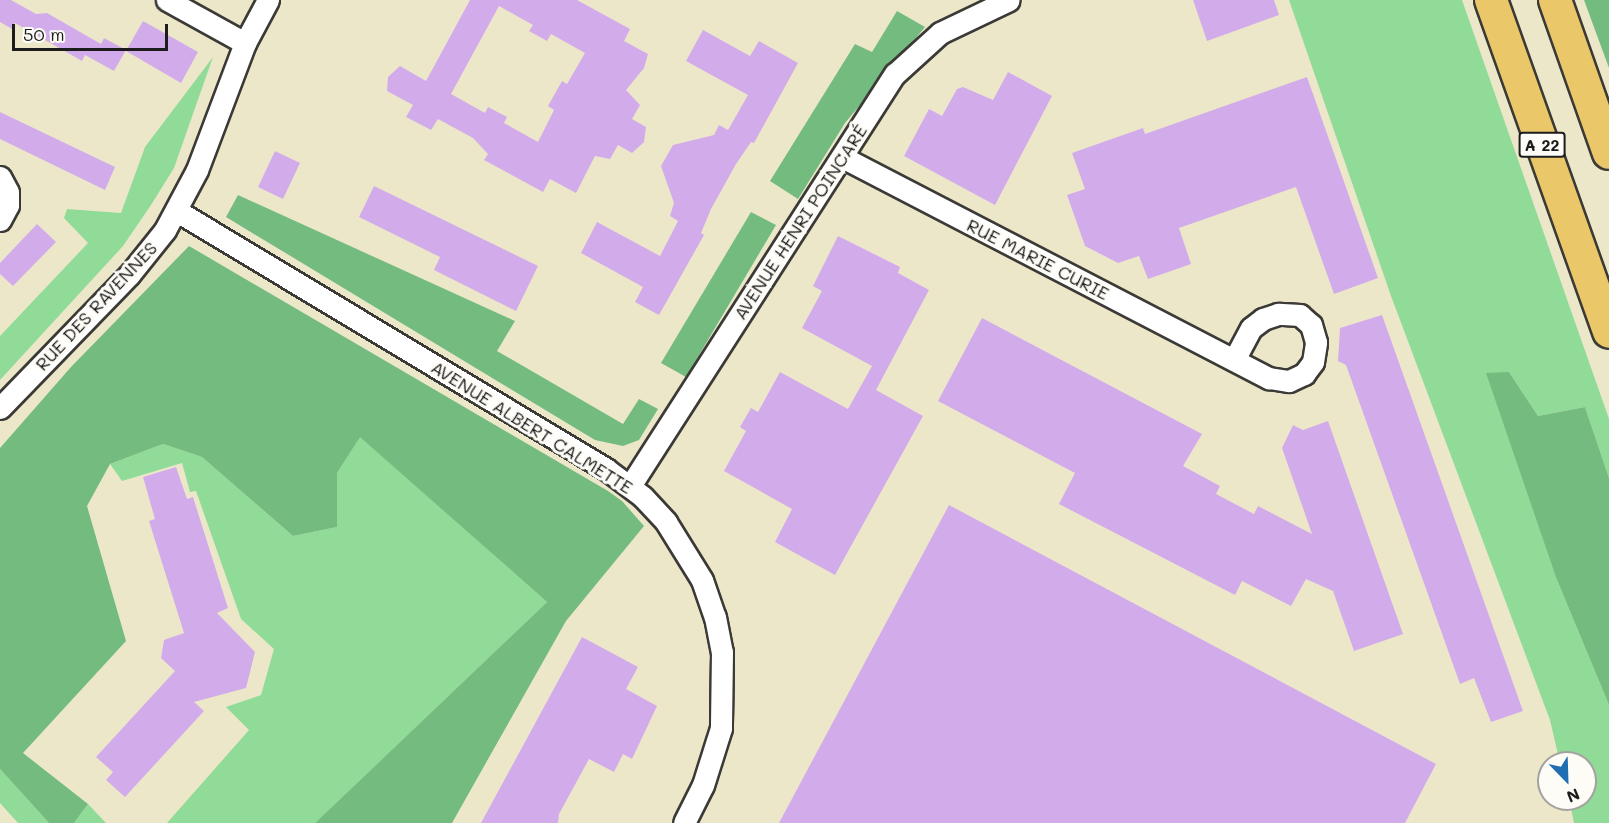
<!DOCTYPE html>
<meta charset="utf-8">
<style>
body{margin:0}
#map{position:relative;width:1609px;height:823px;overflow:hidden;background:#ede7ca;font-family:Mali,sans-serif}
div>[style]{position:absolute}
.green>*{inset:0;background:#90db97}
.forest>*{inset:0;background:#74bb80}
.building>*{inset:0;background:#d2acea}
.roads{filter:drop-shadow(2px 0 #3b3a36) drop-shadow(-2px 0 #3b3a36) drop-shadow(0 2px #3b3a36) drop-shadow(0 -2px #3b3a36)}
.minor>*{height:21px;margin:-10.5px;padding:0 10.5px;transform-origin:10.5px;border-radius:10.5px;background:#fff}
.highway>*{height:32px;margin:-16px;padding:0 16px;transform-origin:16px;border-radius:16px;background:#eac769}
span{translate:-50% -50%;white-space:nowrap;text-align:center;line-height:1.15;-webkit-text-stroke:6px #fdfcf7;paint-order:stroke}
.shield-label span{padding:2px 4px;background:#fdfcf7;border:2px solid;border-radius:4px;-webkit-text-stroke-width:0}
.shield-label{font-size:16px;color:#1c1c1c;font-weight:700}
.street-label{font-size:18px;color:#1c1c1c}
.north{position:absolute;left:1537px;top:751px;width:60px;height:60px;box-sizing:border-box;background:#fdfcf7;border:2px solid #a3a29f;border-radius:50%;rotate:157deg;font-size:16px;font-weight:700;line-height:24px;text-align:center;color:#1c1c1c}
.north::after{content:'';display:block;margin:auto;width:21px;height:27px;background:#1f6fb2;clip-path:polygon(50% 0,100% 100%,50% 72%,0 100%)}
.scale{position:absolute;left:12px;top:24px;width:156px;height:27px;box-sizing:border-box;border:3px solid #1c1c1c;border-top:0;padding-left:8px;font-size:18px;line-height:21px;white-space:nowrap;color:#1c1c1c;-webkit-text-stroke:4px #fdfcf7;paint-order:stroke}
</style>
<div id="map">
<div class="green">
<div style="clip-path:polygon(1289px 0,1462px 0,1609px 419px,1609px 478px,1585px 407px,1538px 416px,1509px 372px,1557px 580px,1609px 705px,1609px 823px,1574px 823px,1569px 799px,1585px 799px,1585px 763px,1560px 763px,1550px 720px,1391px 296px)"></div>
<div style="clip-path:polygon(213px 57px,174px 168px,151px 205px,123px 246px,0 380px,0 336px,88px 243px,64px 218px,67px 209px,121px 213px,145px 147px)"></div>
<div style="clip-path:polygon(360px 436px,547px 602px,315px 823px,167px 823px,249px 730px,226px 707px,261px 695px,274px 649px,241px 619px,196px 491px,190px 492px,182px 463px,122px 481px,110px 464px,163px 444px,202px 457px,293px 536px,337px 527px,337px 473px)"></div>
<div style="clip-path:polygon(0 769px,49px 823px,18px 823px,0 803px)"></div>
<div style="clip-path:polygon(88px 804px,106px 823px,74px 823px)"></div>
</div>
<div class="forest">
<div style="clip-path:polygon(1584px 0,1609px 0,1609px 68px)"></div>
<div style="clip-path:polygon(897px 11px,925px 27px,845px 123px,798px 199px,770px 181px,855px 44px,872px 52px)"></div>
<div style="clip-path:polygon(238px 195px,515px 321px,497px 351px,623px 424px,639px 399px,658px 409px,639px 440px,623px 446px,595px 440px,226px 217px)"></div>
<div style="clip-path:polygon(751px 212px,776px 225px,686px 377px,661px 363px)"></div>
<div style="clip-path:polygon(189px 246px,608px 491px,622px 501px,644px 526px,566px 621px,452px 823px,315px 823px,547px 602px,360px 437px,337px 473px,337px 527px,293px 536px,202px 457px,163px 444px,110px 464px,87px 506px,126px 641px,23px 753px,88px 804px,74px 823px,49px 823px,0 769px,0 448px,71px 367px)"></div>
<div style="clip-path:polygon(1509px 372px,1538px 416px,1585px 407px,1609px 478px,1609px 705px,1557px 580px,1486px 373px)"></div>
</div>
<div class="building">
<div style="clip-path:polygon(0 0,11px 0,36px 14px,47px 13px,101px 44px,104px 38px,126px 50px,114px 71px,85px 55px,82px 61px,15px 23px,12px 29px,0 22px)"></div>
<div style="clip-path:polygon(evenodd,470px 0,577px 0,630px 29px,624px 41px,648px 54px,644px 68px,626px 90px,640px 105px,632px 119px,646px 127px,644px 142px,632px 153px,618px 145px,610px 159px,595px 156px,576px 193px,550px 179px,543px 192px,484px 160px,488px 154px,473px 138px,438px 119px,431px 130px,406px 117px,413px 105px,387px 91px,388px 77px,400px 66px,426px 81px,470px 0,499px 6px,533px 25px,529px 31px,547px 41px,551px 34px,585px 53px,567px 84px,562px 81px,548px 106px,554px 110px,538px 142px,504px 123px,507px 117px,488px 107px,485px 113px,451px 94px,499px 6px)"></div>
<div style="clip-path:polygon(1193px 0,1274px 0,1279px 15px,1207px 41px)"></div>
<div style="clip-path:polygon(143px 21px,198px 52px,181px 83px,126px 51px)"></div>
<div style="clip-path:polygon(703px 30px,750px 56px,759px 41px,798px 63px,754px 143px,751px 142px,736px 164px,711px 209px,701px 233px,704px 235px,659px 315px,635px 302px,643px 287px,581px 253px,597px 222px,660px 256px,678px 221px,670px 216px,674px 203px,661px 166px,673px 145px,714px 135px,719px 125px,728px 130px,748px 95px,686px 61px)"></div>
<div style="clip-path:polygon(1008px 72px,1052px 96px,995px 205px,904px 156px,929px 109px,942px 116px,957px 89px,963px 87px,993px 100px)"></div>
<div style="clip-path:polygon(1307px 77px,1378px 278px,1334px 294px,1296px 187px,1179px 228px,1191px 264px,1148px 279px,1139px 256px,1118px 263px,1085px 246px,1067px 195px,1085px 189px,1072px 153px,1143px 128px,1145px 134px)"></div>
<div style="clip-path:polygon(0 112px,115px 167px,105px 190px,0 139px)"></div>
<div style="clip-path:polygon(275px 151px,300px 163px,283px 199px,258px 187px)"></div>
<div style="clip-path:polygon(374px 186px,538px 266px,516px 311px,434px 270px,440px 257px,359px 217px)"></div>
<div style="clip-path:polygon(37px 224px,56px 242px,13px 286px,0 274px,0 263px)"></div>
<div style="clip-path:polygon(838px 236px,900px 267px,898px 273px,929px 290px,876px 390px,923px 416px,835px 575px,775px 542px,792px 509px,724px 471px,746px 431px,740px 427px,751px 408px,758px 412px,780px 372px,848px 409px,872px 366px,802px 328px,822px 291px,813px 286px)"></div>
<div style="clip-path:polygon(1382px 315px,1523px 711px,1491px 722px,1474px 678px,1460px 684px,1346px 365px,1338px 361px,1340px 328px)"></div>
<div style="clip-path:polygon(982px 318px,1202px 434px,1183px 466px,1220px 486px,1216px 494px,1254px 514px,1258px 506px,1312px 534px,1282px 448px,1293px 425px,1303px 430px,1328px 421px,1403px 634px,1354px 651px,1333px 591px,1306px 579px,1291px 606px,1242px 581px,1235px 595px,1059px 504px,1075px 473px,938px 401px)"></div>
<div style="clip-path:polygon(176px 467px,187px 499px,193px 497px,228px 608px,217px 613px,255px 652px,246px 688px,194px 702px,204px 711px,125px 797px,106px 780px,113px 772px,96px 757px,175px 671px,161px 658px,164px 640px,184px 633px,149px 521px,155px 519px,143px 477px)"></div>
<div style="clip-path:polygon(949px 505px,1436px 764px,1405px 823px,779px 823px)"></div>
<div style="clip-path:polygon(582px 637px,638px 667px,626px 689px,657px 706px,632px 759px,623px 754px,614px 772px,589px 759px,559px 814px,558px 823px,481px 823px)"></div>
</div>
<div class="roads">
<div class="minor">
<div style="left:167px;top:0;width:89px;rotate:28.9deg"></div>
<div style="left:842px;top:157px;width:481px;rotate:27.4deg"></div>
<div style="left:1269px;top:378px;width:20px;rotate:9deg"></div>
<div style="left:1289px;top:381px;width:17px;rotate:-25deg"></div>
<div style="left:1304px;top:374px;width:15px;rotate:-53deg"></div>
<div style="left:1313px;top:362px;width:20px;rotate:-81deg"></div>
<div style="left:1316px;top:342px;width:18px;rotate:-106deg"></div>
<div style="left:1311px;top:325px;width:15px;rotate:-138deg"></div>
<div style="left:1300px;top:315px;width:22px;rotate:-177deg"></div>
<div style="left:1278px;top:314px;width:16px;rotate:162deg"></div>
<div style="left:1263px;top:319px;width:15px;rotate:143deg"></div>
<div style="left:1251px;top:328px;width:36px;rotate:118deg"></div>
<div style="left:0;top:177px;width:17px;rotate:62deg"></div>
<div style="left:8px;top:192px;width:13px;rotate:90deg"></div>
<div style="left:8px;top:205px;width:17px;rotate:118deg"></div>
<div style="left:177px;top:211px;width:501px;rotate:31.02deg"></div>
<div style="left:606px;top:469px;width:46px;rotate:37.1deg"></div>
<div style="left:643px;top:497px;width:34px;rotate:47deg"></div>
<div style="left:666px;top:522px;width:68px;rotate:58.2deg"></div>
<div style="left:702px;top:580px;width:39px;rotate:71deg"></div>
<div style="left:715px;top:617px;width:36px;rotate:79deg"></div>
<div style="left:722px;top:652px;width:76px;rotate:90.8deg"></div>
<div style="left:721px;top:728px;width:60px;rotate:107.5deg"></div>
<div style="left:703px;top:785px;width:42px;rotate:116.6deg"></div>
<div style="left:0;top:408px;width:185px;rotate:-45.9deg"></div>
<div style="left:129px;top:275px;width:58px;rotate:-51.3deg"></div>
<div style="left:165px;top:230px;width:68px;rotate:-61.9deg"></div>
<div style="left:197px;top:170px;width:136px;rotate:-69.3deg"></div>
<div style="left:245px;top:43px;width:49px;rotate:-61.9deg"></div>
<div style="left:630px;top:486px;width:490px;rotate:-57.3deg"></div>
<div style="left:895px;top:74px;width:61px;rotate:-42.3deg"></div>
<div style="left:940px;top:33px;width:76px;rotate:-25.6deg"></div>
</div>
<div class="highway">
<div style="left:1491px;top:0;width:352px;rotate:70.4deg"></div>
<div style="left:1555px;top:0;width:162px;rotate:70.6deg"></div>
</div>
</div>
<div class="shield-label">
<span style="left:1542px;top:145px">A 22</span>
</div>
<div class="street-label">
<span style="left:800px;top:222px;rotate:-57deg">AVENUE HENRI POINCARÉ</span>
<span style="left:1038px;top:259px;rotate:27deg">RUE MARIE CURIE</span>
<span style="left:96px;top:306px;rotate:-47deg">RUE DES RAVENNES</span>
<span style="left:532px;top:427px;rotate:32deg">AVENUE ALBERT CALMETTE</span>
</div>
<div class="north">N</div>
<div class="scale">50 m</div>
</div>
